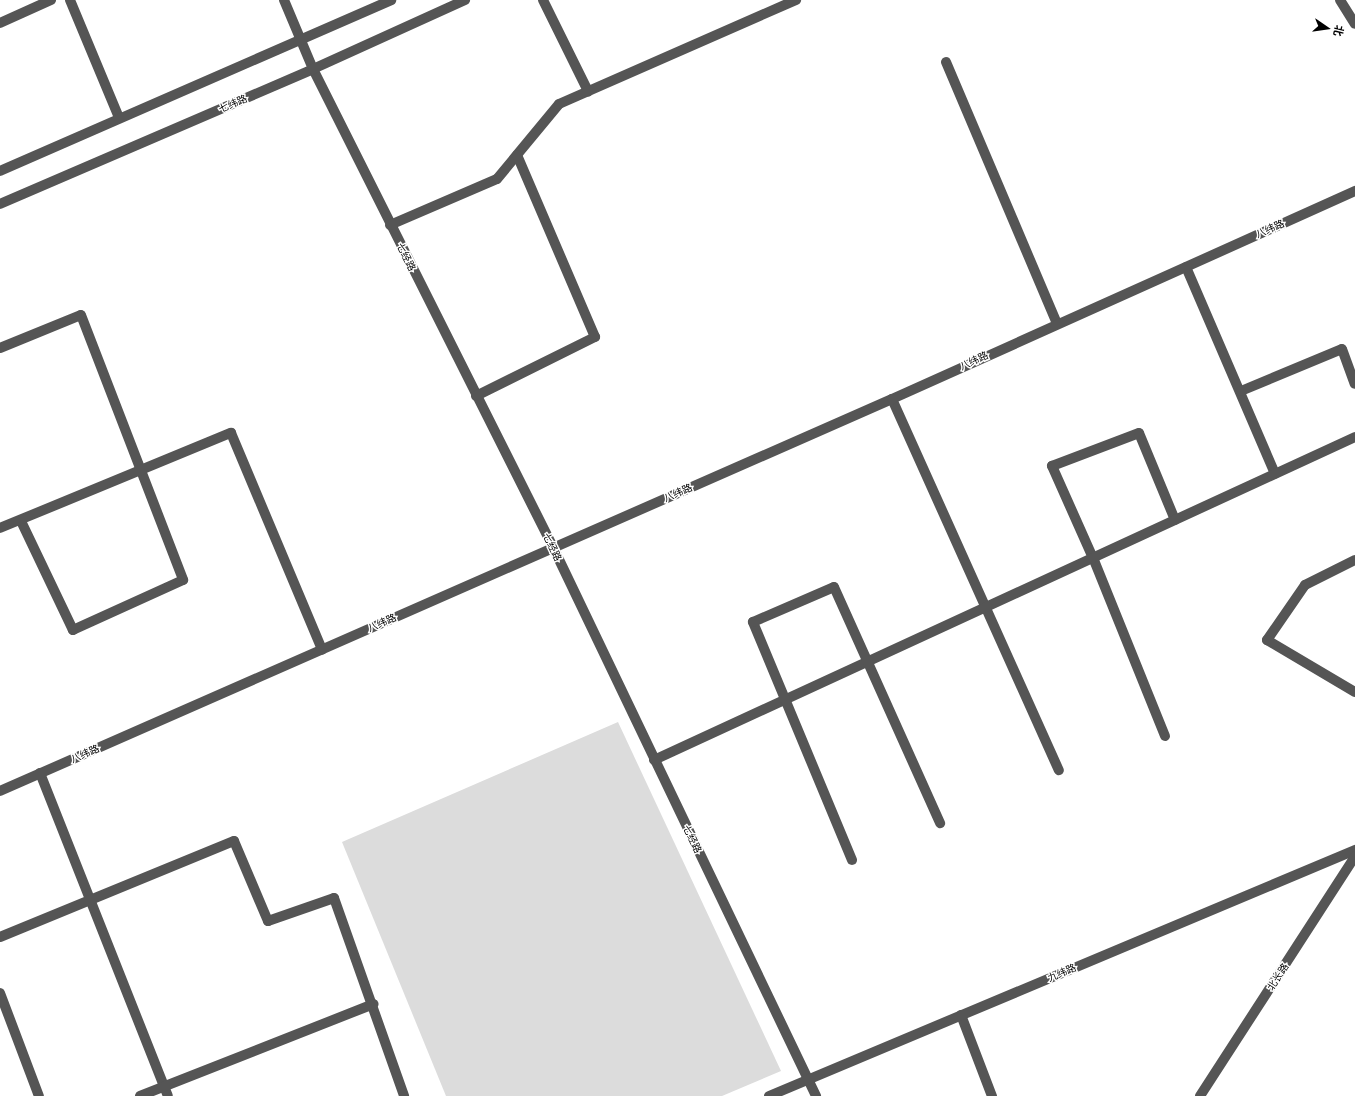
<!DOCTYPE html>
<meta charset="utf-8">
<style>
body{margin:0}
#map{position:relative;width:1355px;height:1096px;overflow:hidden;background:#fff;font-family:"PT Sans","Noto Sans SC",sans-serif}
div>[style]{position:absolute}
.green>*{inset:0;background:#dcdcdc}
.minor>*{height:10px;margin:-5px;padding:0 5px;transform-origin:5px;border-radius:5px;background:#555}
span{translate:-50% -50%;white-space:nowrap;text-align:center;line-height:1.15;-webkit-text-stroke:3px #fff;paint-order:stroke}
.street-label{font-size:10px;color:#000}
.north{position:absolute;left:1307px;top:8px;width:40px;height:40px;-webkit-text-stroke:3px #fff;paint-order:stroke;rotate:103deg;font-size:11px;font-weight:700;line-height:16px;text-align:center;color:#000}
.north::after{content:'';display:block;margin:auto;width:14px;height:18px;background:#000;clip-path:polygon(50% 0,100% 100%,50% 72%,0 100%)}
</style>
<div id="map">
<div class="green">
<div style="clip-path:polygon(618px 722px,781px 1071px,722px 1096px,446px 1096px,342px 842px)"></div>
</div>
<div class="minor">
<div style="left:70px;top:0;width:128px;rotate:67.4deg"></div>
<div style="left:284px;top:0;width:75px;rotate:67.2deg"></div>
<div style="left:313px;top:69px;width:535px;rotate:63.34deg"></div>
<div style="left:553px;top:547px;width:609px;rotate:64.4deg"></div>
<div style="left:543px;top:0;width:102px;rotate:63.7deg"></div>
<div style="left:1340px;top:0;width:28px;rotate:58deg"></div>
<div style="left:0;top:23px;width:56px;rotate:-24.3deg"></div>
<div style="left:946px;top:62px;width:284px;rotate:67deg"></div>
<div style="left:0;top:171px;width:427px;rotate:-23.6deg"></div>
<div style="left:0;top:204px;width:341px;rotate:-23.3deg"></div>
<div style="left:313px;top:69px;width:167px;rotate:-24.4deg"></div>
<div style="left:390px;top:225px;width:116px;rotate:-23.3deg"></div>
<div style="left:497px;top:179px;width:97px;rotate:-50.4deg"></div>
<div style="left:559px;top:104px;width:259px;rotate:-23.7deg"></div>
<div style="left:1186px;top:267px;width:225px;rotate:66.7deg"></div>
<div style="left:0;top:348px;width:87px;rotate:-22.2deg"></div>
<div style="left:81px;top:315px;width:284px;rotate:68.9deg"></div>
<div style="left:183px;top:580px;width:121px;rotate:155.6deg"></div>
<div style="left:73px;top:630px;width:121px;rotate:-115.5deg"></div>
<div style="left:1241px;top:391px;width:109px;rotate:-22.6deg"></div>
<div style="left:1342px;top:349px;width:37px;rotate:70deg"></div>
<div style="left:476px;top:396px;width:133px;rotate:-26.4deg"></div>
<div style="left:595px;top:337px;width:198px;rotate:-113.2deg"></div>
<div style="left:892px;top:399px;width:407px;rotate:65.8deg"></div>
<div style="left:0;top:528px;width:250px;rotate:-22.4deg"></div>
<div style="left:231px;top:433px;width:235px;rotate:67.2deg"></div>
<div style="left:1355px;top:560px;width:56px;rotate:153.4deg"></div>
<div style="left:1305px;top:585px;width:67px;rotate:124.6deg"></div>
<div style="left:1267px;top:640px;width:102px;rotate:30.6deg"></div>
<div style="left:1165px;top:736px;width:192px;rotate:-112deg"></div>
<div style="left:1093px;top:558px;width:101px;rotate:-114deg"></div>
<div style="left:1052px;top:466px;width:93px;rotate:-20.8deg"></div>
<div style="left:1139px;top:433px;width:94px;rotate:67.5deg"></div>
<div style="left:654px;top:760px;width:772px;rotate:-24.74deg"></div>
<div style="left:40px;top:773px;width:347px;rotate:68.4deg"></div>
<div style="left:0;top:791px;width:974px;rotate:-23.72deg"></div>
<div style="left:892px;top:399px;width:508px;rotate:-24.19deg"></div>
<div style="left:852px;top:860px;width:258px;rotate:-112.6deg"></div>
<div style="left:753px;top:622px;width:88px;rotate:-23.4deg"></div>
<div style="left:834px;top:587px;width:259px;rotate:65.8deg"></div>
<div style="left:0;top:937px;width:253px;rotate:-22.3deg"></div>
<div style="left:234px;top:841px;width:87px;rotate:67deg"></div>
<div style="left:268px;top:921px;width:70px;rotate:-19.2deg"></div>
<div style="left:334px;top:898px;width:210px;rotate:70.5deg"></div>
<div style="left:0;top:993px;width:110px;rotate:69.3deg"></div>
<div style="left:961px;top:1015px;width:87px;rotate:69.1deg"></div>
<div style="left:140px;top:1096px;width:251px;rotate:-21.5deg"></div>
<div style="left:769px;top:1096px;width:636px;rotate:-22.77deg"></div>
<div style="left:1200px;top:1096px;width:286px;rotate:-57.1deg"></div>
</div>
<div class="street-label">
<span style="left:233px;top:104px;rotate:-23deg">七纬路</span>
<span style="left:1270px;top:229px;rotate:-24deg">八纬路</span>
<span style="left:406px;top:257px;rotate:63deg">七经路</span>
<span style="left:974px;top:361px;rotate:-25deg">八纬路</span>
<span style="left:678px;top:493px;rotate:-24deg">八纬路</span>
<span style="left:552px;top:547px;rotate:64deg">七经路</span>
<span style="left:382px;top:623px;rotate:-24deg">八纬路</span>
<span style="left:85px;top:754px;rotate:-24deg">八纬路</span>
<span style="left:692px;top:839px;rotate:64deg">七经路</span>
<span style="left:1062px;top:973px;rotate:-23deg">九纬路</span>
<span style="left:1278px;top:977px;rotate:-57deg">北长路</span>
</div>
<div class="north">北</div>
</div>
